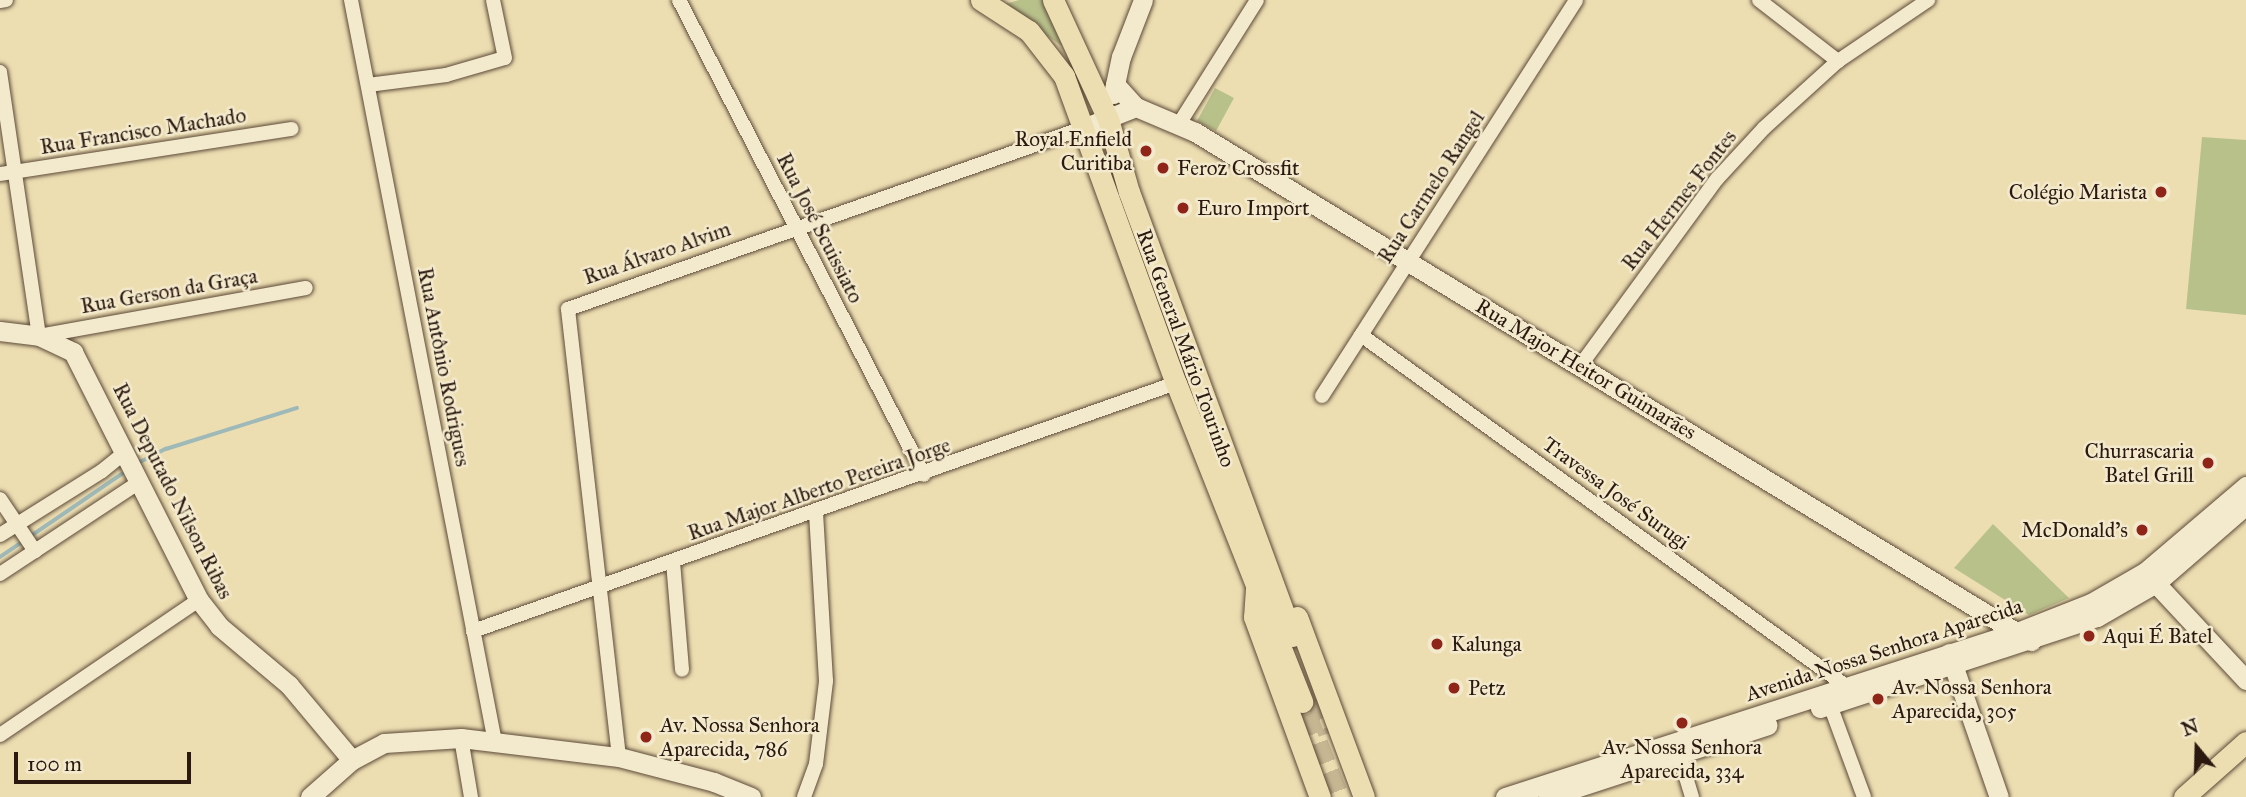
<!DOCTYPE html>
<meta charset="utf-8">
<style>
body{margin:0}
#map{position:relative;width:2246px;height:797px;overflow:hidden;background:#eddeb2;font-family:"IM FELL Great Primer",serif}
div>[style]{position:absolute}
.green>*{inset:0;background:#b9c18b}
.stream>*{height:3.5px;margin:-1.75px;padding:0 1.75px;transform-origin:1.75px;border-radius:1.75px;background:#9eb9b7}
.primary-tunnel>*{height:21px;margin-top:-10.5px;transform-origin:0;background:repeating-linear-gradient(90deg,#c6b792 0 21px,transparent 0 31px)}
.roads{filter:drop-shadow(0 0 2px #5c4a38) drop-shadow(0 0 2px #5c4a38)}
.street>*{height:14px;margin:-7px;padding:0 7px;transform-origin:7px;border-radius:7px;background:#f3eacd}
.secondary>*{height:19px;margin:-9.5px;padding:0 9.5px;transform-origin:9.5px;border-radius:9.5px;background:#f3eacd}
.primary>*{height:21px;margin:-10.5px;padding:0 10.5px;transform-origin:10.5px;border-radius:10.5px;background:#eddeb2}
.dots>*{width:19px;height:19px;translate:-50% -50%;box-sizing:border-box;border:4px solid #f3eacd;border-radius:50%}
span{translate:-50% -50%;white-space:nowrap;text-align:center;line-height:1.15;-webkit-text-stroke:5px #f3eacd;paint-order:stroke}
.street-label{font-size:21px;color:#2b1910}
.poi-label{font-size:21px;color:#2b1910}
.right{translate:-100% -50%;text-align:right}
.left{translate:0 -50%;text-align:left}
.north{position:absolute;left:2162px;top:713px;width:70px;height:70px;-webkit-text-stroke:5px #f3eacd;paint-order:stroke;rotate:341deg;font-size:19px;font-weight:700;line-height:28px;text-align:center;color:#2b1910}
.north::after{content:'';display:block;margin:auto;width:24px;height:32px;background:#2b1910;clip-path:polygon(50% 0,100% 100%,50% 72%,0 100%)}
.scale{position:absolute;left:14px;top:752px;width:177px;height:32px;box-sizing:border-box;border:4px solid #2b1910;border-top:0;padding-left:9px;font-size:21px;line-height:24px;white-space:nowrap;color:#2b1910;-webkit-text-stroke:5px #f3eacd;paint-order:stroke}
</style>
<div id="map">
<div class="green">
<div style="clip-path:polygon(1019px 0,1048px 0,1068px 50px,1002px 5px)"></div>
<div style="clip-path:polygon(1215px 88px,1234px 98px,1216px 131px,1197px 121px)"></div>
<div style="clip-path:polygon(2202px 137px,2246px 140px,2246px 315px,2186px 309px)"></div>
<div style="clip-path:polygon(1993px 524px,2069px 598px,2029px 615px,1954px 568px)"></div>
</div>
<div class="stream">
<div style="left:140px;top:462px;width:29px;rotate:-27deg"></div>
<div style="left:166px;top:449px;width:137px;rotate:-17.4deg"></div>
<div style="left:31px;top:536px;width:110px;rotate:-34.3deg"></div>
<div style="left:0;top:557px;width:30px;rotate:-34deg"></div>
</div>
<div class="primary-tunnel">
<div style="left:1316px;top:698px;width:37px;rotate:70deg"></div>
<div style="left:1306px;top:714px;width:89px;rotate:68.3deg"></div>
</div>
<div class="roads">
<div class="street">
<div style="left:351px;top:0;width:756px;rotate:79.02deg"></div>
<div style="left:679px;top:0;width:534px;rotate:62.72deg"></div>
<div style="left:1759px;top:0;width:100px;rotate:37.7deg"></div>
<div style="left:0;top:1px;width:6px;rotate:-9deg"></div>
<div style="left:0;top:72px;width:267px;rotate:81.6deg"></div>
<div style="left:39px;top:336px;width:271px;rotate:-10.2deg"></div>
<div style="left:368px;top:85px;width:79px;rotate:-7.3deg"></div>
<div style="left:446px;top:75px;width:61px;rotate:-16.1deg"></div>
<div style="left:505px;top:58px;width:59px;rotate:-101.7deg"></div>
<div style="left:1179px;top:124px;width:146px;rotate:-57.8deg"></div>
<div style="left:0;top:174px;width:295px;rotate:-8.8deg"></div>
<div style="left:1361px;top:335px;width:599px;rotate:35.89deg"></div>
<div style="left:1580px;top:366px;width:232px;rotate:-53.8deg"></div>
<div style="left:1717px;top:179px;width:69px;rotate:-47.3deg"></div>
<div style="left:1764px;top:128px;width:100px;rotate:-42.2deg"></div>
<div style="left:1838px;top:61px;width:109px;rotate:-34.1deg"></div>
<div style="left:1322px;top:396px;width:470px;rotate:-57.3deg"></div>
<div style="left:0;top:499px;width:63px;rotate:56.1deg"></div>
<div style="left:0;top:535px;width:120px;rotate:-32.1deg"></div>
<div style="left:102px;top:471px;width:28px;rotate:-39deg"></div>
<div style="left:673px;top:562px;width:108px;rotate:85.2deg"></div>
<div style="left:0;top:574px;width:165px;rotate:-33.4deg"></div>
<div style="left:473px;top:631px;width:745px;rotate:-19.43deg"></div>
<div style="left:1830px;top:705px;width:98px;rotate:69.7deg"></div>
<div style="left:0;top:735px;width:240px;rotate:-34.2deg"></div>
<div style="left:461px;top:738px;width:60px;rotate:80.4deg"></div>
<div style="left:1679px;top:754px;width:45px;rotate:73.2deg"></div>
<div style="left:619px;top:757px;width:451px;rotate:-96.5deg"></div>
<div style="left:568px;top:309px;width:546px;rotate:-19.36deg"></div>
<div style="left:804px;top:797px;width:35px;rotate:-70deg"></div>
<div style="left:816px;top:764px;width:84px;rotate:-83.1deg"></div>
<div style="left:826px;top:681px;width:168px;rotate:-93.4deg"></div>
</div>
<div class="secondary">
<div style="left:1115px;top:84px;width:31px;rotate:48deg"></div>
<div style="left:1136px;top:107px;width:64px;rotate:23deg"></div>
<div style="left:1195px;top:132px;width:979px;rotate:31.34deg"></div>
<div style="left:1113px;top:94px;width:38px;rotate:-78deg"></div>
<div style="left:1121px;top:57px;width:61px;rotate:-68.9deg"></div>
<div style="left:1083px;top:128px;width:57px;rotate:-21.6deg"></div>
<div style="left:0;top:331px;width:39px;rotate:7deg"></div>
<div style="left:39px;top:336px;width:38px;rotate:25deg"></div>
<div style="left:73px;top:352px;width:278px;rotate:63.1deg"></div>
<div style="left:199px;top:600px;width:33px;rotate:52deg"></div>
<div style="left:219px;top:626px;width:92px;rotate:40.1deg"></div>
<div style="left:289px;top:685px;width:98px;rotate:50deg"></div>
<div style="left:2148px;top:575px;width:144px;rotate:47deg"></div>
<div style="left:1949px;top:653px;width:152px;rotate:70.9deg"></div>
<div style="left:1820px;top:708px;width:292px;rotate:-18.2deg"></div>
<div style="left:2097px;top:617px;width:68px;rotate:-30deg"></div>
<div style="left:2156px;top:583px;width:119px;rotate:-40.9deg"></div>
<div style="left:310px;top:797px;width:56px;rotate:-41.4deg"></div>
<div style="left:352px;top:760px;width:36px;rotate:-28deg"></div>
<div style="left:384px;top:743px;width:77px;rotate:-3.7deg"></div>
<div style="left:461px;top:738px;width:159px;rotate:6.9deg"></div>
<div style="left:619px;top:757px;width:98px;rotate:14.7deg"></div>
<div style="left:714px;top:782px;width:40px;rotate:22deg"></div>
<div style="left:1505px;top:797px;width:538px;rotate:-17.86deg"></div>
<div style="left:2017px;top:632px;width:79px;rotate:-21.4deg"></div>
<div style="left:2091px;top:603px;width:62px;rotate:-29.9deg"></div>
<div style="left:2145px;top:572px;width:133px;rotate:-40.4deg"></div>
<div style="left:1548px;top:797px;width:231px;rotate:-18.1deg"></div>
</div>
<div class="primary">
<div style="left:981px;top:0;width:57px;rotate:32.9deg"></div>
<div style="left:1029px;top:31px;width:57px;rotate:52.1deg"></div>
<div style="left:1064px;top:76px;width:327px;rotate:70deg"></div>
<div style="left:1176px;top:383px;width:343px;rotate:68.4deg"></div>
<div style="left:1053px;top:0;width:131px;rotate:65.2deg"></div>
<div style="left:1108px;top:119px;width:76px;rotate:74deg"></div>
<div style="left:1129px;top:192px;width:473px;rotate:69.8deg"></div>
<div style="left:1256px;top:589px;width:28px;rotate:94deg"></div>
<div style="left:1254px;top:617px;width:192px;rotate:69.9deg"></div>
<div style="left:1297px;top:617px;width:192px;rotate:69.6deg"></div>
<div style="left:2184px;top:797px;width:83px;rotate:-41.6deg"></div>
</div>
</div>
<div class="dots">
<div style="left:1146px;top:151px;background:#8f2418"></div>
<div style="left:1163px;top:168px;background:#8f2418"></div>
<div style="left:2161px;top:192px;background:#8f2418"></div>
<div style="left:1183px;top:208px;background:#8f2418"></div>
<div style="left:2208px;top:463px;background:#8f2418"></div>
<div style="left:2142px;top:530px;background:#8f2418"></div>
<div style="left:2089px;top:636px;background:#8f2418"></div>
<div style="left:1437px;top:644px;background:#8f2418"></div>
<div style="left:1454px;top:688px;background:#8f2418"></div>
<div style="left:1878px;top:699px;background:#8f2418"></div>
<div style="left:1682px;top:723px;background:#8f2418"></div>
<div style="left:646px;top:737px;background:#8f2418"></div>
</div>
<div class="street-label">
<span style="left:143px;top:131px;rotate:-9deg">Rua Francisco Machado</span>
<span style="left:1431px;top:187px;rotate:-57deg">Rua Carmelo Rangel</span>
<span style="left:1679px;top:200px;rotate:-52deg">Rua Hermes Fontes</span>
<span style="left:820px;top:228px;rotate:63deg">Rua José Scuissiato</span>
<span style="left:657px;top:253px;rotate:-19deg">Rua Álvaro Alvim</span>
<span style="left:169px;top:291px;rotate:-10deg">Rua Gerson da Graça</span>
<span style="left:1186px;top:348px;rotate:70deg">Rua General Mário Tourinho</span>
<span style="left:444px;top:367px;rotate:79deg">Rua Antônio Rodrigues</span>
<span style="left:1586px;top:369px;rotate:31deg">Rua Major Heitor Guimarães</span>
<span style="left:819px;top:489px;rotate:-19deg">Rua Major Alberto Pereira Jorge</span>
<span style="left:173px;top:491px;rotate:63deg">Rua Deputado Nilson Ribas</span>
<span style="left:1616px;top:493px;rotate:36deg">Travessa José Surugi</span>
<span style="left:1884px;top:650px;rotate:-18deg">Avenida Nossa Senhora Aparecida</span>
</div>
<div class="poi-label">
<span class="right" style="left:1132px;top:151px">Royal Enfield<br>Curitiba</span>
<span class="left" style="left:1177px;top:168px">Feroz Crossfit</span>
<span class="right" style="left:2147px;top:192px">Colégio Marista</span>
<span class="left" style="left:1197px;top:208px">Euro Import</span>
<span class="right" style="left:2194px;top:463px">Churrascaria<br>Batel Grill</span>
<span class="right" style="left:2128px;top:530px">McDonald's</span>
<span class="left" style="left:2103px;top:636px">Aqui É Batel</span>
<span class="left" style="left:1451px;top:644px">Kalunga</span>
<span class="left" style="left:1892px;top:699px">Av. Nossa Senhora<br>Aparecida, 305</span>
<span class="left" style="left:1468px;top:688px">Petz</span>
<span class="left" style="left:660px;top:737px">Av. Nossa Senhora<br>Aparecida, 786</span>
<span style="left:1682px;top:759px">Av. Nossa Senhora<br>Aparecida, 334</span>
</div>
<div class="north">N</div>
<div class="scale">100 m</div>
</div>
